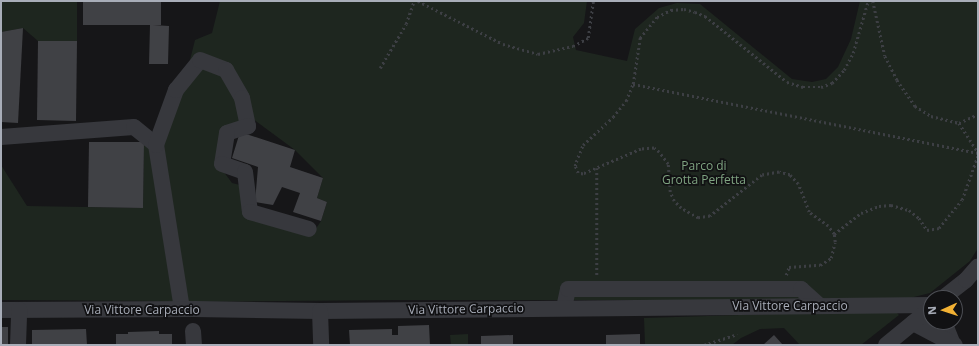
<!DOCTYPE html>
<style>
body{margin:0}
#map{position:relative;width:979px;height:346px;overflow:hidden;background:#161618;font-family:"Open Sans",sans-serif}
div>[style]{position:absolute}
.green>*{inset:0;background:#1e261f}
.building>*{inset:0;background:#404145}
.path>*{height:2.5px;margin-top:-1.25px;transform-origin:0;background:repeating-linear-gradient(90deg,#3d3f44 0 2px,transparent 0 5px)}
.minor>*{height:16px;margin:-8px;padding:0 8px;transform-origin:8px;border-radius:8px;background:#37383d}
span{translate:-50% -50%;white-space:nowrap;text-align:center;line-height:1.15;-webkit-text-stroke:3.5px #111113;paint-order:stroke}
.park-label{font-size:12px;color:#7fa381}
.street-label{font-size:12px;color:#a8adb8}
.frame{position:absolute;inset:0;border:2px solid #a8adb8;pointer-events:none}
.north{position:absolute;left:923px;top:290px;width:40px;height:40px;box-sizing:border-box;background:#111113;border:1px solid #4d4f55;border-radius:50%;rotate:267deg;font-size:11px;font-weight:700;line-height:16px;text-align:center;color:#a8adb8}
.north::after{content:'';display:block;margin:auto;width:14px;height:18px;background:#f2b134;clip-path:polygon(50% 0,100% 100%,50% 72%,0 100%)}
</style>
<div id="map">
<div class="green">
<div style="clip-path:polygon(1px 1px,77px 1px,77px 41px,38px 41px,23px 28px,1px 32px)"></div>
<div style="clip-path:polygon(220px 1px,587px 1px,584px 23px,573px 37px,576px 50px,627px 61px,635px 29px,659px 8px,677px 3px,700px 4px,792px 79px,812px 82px,826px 79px,838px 67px,851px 39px,860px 1px,978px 1px,978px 248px,970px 261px,930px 293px,902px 300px,398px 300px,188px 302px,161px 148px,179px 91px,201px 63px,225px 71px,240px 98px,242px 126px,218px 164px,232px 183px,244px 186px,249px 215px,313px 233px,321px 221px,327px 202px,317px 198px,323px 178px,295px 150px,253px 119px,228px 68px,190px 60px,195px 40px,212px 33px)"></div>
<div style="clip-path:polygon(144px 142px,152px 147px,175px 301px,1px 300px,1px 165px,27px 206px,143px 208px)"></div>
<div style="clip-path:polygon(894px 310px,899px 315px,861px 345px,800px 345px,784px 328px,760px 329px,741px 338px,732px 345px,645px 345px,644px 318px)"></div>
<div style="clip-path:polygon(468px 334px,468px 345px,451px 345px,450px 335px)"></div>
</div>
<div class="building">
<div style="clip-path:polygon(83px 1px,161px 1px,161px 25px,153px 25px,169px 26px,168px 64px,149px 64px,150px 25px,83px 25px)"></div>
<div style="clip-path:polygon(23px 28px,18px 123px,1px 122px,1px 32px)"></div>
<div style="clip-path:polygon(38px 41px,77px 41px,76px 121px,37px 120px)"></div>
<div style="clip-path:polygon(240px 132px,295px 150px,290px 167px,323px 178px,317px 198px,327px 202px,321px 221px,293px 212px,300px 193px,282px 187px,273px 205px,255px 202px,258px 167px,232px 158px)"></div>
<div style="clip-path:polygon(89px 142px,144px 142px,143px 208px,88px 207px)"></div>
<div style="clip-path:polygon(429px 325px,430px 345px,350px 345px,349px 330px,392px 329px,392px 335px,398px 335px,398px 326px)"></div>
<div style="clip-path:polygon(1px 327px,8px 327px,8px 345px,1px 345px)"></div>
<div style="clip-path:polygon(86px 329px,87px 345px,32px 345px,32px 330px)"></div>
<div style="clip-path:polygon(159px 331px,159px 334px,172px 334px,172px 345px,116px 345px,116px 334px,128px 334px,128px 332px)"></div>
<div style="clip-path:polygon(640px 334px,640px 345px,606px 345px,606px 335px)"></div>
<div style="clip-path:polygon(513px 335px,513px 345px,481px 345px,481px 336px)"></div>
<div style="clip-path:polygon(774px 335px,783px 345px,763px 345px)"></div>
</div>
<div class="path">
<div style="left:418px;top:1px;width:95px;rotate:26.8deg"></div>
<div style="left:503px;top:44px;width:36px;rotate:16deg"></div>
<div style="left:538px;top:54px;width:36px;rotate:-13deg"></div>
<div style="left:573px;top:46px;width:17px;rotate:-28deg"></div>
<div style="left:588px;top:38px;width:37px;rotate:-82deg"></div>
<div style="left:873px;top:1px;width:56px;rotate:77.7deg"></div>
<div style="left:885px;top:56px;width:27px;rotate:63deg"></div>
<div style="left:897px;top:80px;width:32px;rotate:55deg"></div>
<div style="left:915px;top:106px;width:19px;rotate:32deg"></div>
<div style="left:931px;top:116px;width:29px;rotate:14deg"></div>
<div style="left:959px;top:123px;width:35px;rotate:57deg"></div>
<div style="left:380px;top:68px;width:51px;rotate:-59.4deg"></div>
<div style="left:406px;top:24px;width:24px;rotate:-71deg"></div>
<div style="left:633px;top:84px;width:352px;rotate:11.3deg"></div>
<div style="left:959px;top:123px;width:21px;rotate:-25deg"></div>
<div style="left:597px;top:168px;width:107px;rotate:90deg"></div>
<div style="left:834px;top:234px;width:34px;rotate:-38deg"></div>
<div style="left:861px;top:213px;width:19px;rotate:-21deg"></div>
<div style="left:879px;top:206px;width:12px;rotate:-5deg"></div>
<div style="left:891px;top:205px;width:19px;rotate:16deg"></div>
<div style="left:909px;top:210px;width:13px;rotate:39deg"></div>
<div style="left:919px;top:218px;width:14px;rotate:56deg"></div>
<div style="left:927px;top:230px;width:12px;rotate:-9deg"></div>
<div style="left:939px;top:228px;width:36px;rotate:-51deg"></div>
<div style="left:962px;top:200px;width:48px;rotate:-70.4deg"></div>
<div style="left:786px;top:275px;width:9px;rotate:-69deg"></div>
<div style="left:789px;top:267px;width:31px;rotate:-4deg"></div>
<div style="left:820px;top:265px;width:13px;rotate:-32deg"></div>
<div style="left:831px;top:258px;width:16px;rotate:-76deg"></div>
<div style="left:835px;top:242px;width:8px;rotate:-97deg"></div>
<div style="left:834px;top:234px;width:10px;rotate:-127deg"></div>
<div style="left:828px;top:226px;width:24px;rotate:-144deg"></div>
<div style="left:809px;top:212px;width:30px;rotate:-111deg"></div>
<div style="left:798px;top:184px;width:12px;rotate:-132deg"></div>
<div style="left:790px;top:175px;width:11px;rotate:-165deg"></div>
<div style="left:779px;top:172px;width:17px;rotate:170deg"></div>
<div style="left:762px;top:175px;width:66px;rotate:141.7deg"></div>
<div style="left:710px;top:216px;width:12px;rotate:171deg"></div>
<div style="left:698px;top:218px;width:20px;rotate:-150deg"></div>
<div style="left:681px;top:208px;width:10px;rotate:-135deg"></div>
<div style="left:674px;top:201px;width:10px;rotate:-114deg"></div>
<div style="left:670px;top:192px;width:28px;rotate:-94deg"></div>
<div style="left:668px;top:164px;width:15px;rotate:-127deg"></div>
<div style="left:659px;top:152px;width:6px;rotate:-141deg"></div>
<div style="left:654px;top:148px;width:13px;rotate:176deg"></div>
<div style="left:641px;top:149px;width:63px;rotate:156.7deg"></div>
<div style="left:583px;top:174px;width:5px;rotate:-169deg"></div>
<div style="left:578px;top:173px;width:8px;rotate:-113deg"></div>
<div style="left:575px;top:166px;width:4px;rotate:-76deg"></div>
<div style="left:576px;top:162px;width:18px;rotate:-68deg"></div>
<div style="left:583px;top:145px;width:41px;rotate:-43deg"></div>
<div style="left:613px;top:117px;width:21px;rotate:-51deg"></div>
<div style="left:626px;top:101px;width:18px;rotate:-68deg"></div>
<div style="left:633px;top:84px;width:47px;rotate:-81.3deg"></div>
<div style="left:640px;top:38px;width:27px;rotate:-51deg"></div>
<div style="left:657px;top:17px;width:16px;rotate:-27deg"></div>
<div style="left:671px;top:10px;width:13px;rotate:-4deg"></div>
<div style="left:684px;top:9px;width:11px;rotate:15deg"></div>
<div style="left:695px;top:12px;width:11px;rotate:22deg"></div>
<div style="left:705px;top:16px;width:105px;rotate:38.8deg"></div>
<div style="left:787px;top:82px;width:17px;rotate:17deg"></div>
<div style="left:803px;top:87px;width:18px"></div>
<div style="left:821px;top:87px;width:12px;rotate:-20deg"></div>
<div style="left:832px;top:83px;width:18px;rotate:-47deg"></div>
<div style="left:844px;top:70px;width:19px;rotate:-62deg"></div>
<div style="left:853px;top:53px;width:54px;rotate:-73.9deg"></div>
<div style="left:704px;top:345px;width:35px;rotate:-18deg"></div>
</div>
<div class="minor">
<div style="left:1px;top:137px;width:133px;rotate:-4.3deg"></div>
<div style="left:134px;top:127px;width:28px;rotate:39deg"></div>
<div style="left:943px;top:298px;width:29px;rotate:-38deg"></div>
<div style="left:966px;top:280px;width:18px;rotate:-49deg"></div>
<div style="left:564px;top:308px;width:19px;rotate:-78deg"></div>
<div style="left:568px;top:289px;width:233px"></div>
<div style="left:801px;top:289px;width:25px;rotate:42deg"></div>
<div style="left:182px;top:309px;width:166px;rotate:-99deg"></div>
<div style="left:156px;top:145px;width:59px;rotate:-70deg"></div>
<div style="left:176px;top:90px;width:38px;rotate:-51deg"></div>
<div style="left:200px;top:60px;width:28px;rotate:21deg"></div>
<div style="left:226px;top:70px;width:32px;rotate:60deg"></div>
<div style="left:242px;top:98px;width:29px;rotate:78deg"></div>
<div style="left:248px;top:126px;width:22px;rotate:162deg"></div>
<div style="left:227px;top:133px;width:31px;rotate:99deg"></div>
<div style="left:222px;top:164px;width:24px;rotate:19deg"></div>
<div style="left:245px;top:172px;width:40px;rotate:82.9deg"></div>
<div style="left:250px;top:212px;width:61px;rotate:16.1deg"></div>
<div style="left:1px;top:310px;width:193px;rotate:-0.3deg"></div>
<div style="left:194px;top:309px;width:126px;rotate:0.9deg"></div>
<div style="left:320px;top:311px;width:611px;rotate:-0.56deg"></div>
<div style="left:320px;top:311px;width:34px;rotate:88deg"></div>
<div style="left:944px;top:322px;width:22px;rotate:68deg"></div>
<div style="left:913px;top:323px;width:47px;rotate:27.6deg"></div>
<div style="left:193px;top:331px;width:14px;rotate:86deg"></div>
<div style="left:18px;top:345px;width:35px;rotate:-88deg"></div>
<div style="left:886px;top:345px;width:58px;rotate:-39.4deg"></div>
</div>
<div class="park-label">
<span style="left:704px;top:173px">Parco di<br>Grotta Perfetta</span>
</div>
<div class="street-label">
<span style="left:790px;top:306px">Via Vittore Carpaccio</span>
<span style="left:466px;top:309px;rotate:-1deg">Via Vittore Carpaccio</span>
<span style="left:142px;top:310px">Via Vittore Carpaccio</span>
</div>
<div class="frame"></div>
<div class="north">N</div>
</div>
